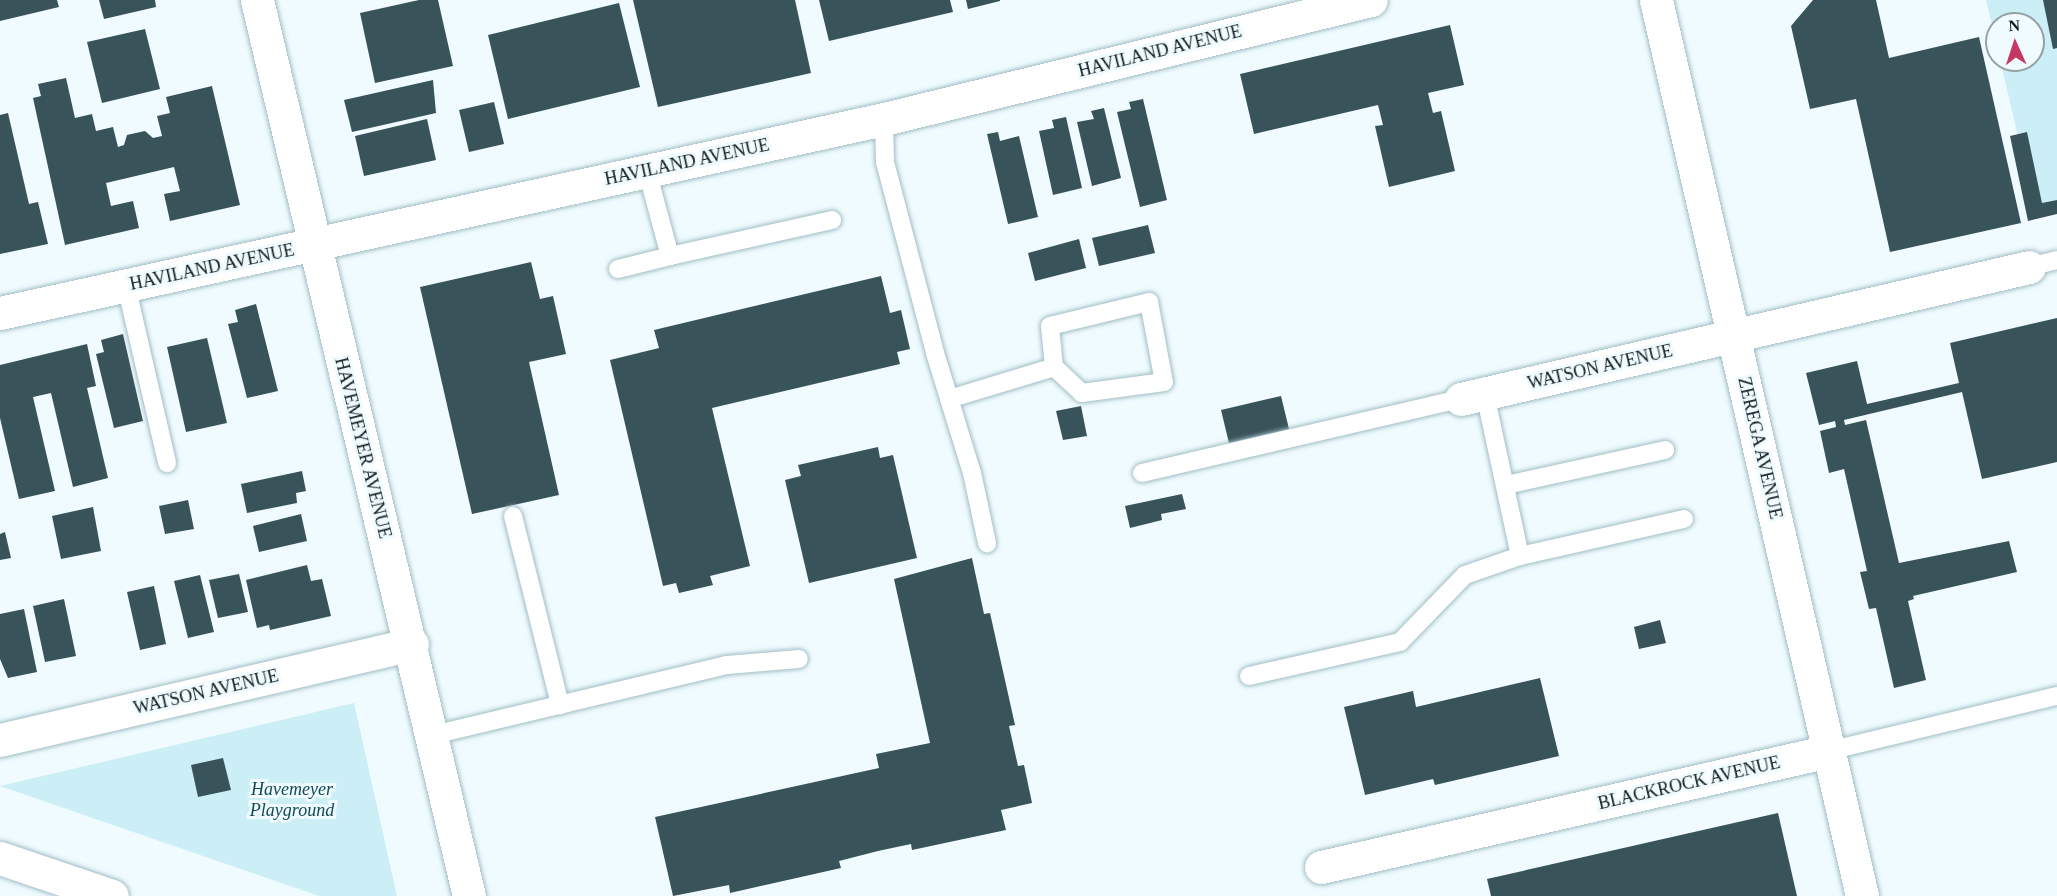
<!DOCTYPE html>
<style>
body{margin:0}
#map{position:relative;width:2057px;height:896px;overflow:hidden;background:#effbfe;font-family:"Times New Roman",serif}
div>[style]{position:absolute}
.green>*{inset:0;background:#cbeef7}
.building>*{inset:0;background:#39535a}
.roads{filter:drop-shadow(0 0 2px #a0bdc5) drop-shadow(0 0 2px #a0bdc5)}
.service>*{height:18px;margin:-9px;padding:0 9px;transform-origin:9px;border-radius:9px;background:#fff}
.minor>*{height:33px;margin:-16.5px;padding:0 16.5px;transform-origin:16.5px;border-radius:16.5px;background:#fff}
.secondary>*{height:33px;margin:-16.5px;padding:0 16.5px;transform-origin:16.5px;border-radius:16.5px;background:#fff}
span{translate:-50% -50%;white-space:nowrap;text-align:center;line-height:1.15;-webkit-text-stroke:6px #effbfe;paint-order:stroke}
.street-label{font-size:18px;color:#101b1e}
.park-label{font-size:18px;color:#124a56;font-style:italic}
.north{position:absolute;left:1985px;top:12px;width:60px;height:60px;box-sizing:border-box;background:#effbfe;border:2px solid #96a1a4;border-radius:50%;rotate:357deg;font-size:16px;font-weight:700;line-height:24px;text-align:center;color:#101b1e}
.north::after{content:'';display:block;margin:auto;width:21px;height:27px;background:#c63864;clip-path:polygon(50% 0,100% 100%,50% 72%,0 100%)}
</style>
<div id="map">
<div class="green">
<div style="clip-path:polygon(1986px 0,2057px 0,2057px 207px,2036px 212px,2000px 60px,2033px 60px,2033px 24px,1997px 24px,1997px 46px)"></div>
<div style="clip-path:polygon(354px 703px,397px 896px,319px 896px,0 786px)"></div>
</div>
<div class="building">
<div style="clip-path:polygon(0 0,57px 0,59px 7px,0 21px)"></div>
<div style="clip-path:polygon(99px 0,155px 0,156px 7px,104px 19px)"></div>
<div style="clip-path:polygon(419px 0,438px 0,453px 66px,375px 83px,360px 13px)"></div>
<div style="clip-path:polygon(633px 0,795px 0,811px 73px,658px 107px)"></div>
<div style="clip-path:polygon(819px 0,950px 0,953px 12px,829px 41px)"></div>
<div style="clip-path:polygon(966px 0,1000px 0,1000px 1px,968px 9px)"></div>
<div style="clip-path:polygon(1813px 0,1876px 0,1889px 58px,1979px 37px,2021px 223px,1890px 252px,1856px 99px,1810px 109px,1791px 26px)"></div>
<div style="clip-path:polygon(2043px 0,2057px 0,2057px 48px,2053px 49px)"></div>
<div style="clip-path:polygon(619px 3px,640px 87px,508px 119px,488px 35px)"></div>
<div style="clip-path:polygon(1450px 25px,1464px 85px,1428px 93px,1433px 113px,1441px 111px,1455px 171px,1389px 187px,1375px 126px,1383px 125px,1378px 105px,1254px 134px,1240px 74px)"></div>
<div style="clip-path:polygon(145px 29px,160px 89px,102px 103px,87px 42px)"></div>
<div style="clip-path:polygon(66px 78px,75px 118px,92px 114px,96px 131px,113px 127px,118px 147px,124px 145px,127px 135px,145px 131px,153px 138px,162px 136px,157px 116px,170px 113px,166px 97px,212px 86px,240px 205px,170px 221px,164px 194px,180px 191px,174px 167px,106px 183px,111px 206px,133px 201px,139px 228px,65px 245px,33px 98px,41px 96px,38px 84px)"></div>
<div style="clip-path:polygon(433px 80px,436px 113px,352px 132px,344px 100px)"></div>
<div style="clip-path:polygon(1143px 99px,1167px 200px,1140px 207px,1117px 112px,1131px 109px,1129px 102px)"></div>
<div style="clip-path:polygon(494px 102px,504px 144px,469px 152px,459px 110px)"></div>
<div style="clip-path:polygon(1104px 108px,1121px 178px,1092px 186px,1077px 122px,1094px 119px,1091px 111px)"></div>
<div style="clip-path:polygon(8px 113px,29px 204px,38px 202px,48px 244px,0 254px,0 115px)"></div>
<div style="clip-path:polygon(1066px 117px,1082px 188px,1053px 195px,1039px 131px,1054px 128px,1052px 120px)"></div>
<div style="clip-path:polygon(427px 119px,436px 160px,364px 176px,355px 136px)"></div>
<div style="clip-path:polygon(998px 132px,1000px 141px,1019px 136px,1038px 217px,1008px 224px,987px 134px)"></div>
<div style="clip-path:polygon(2027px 132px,2042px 203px,2057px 200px,2057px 214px,2028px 221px,2010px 136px)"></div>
<div style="clip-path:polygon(1148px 225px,1155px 253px,1099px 266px,1092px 238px)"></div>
<div style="clip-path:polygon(1079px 239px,1086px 268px,1035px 281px,1028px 253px)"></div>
<div style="clip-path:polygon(531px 262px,540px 299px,553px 296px,566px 354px,529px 362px,559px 495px,472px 514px,420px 287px)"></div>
<div style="clip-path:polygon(881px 276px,890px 313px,901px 310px,910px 349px,897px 352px,900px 364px,712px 408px,750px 566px,710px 576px,713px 585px,679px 593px,676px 583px,663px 586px,610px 360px,659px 348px,654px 330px)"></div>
<div style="clip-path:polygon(256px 304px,278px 391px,247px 398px,228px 324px,238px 322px,235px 310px)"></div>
<div style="clip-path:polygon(2057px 318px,2057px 462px,1982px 479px,1962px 392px,1844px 420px,1845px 425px,1866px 420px,1899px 563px,2009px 541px,2017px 572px,1913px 596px,1914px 599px,1908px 601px,1926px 680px,1894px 688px,1876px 608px,1869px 609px,1860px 572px,1867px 571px,1844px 469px,1829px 473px,1820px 431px,1836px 427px,1835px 421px,1819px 425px,1806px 373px,1857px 361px,1867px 404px,1959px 383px,1950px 343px)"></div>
<div style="clip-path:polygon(123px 334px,143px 421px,114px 428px,96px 354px,104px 352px,101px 340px)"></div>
<div style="clip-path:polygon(207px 338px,227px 423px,186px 432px,167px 347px)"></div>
<div style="clip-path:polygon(87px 344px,96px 386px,87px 388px,108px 478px,73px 487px,51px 393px,33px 397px,55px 491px,19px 499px,0 418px,0 365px)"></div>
<div style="clip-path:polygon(1281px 396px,1289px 429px,1229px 443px,1221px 410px)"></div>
<div style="clip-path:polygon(1081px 406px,1087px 436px,1063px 440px,1056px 411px)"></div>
<div style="clip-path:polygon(878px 447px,880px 458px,893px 455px,917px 558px,809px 583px,785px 480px,801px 476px,798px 465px)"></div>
<div style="clip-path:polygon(302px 471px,306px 491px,296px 493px,297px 503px,247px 513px,241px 484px)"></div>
<div style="clip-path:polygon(1182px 494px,1186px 509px,1161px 514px,1162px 520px,1130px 528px,1125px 506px)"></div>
<div style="clip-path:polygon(188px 500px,194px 529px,165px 534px,159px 506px)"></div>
<div style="clip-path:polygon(93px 507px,101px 551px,61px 559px,52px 516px)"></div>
<div style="clip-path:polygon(301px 514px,307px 541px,259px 552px,253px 526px)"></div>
<div style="clip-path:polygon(5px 532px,11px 558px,0 560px,0 534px)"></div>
<div style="clip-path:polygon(972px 558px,984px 614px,990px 613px,1015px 725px,1009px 726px,1018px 766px,1024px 765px,1032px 803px,1001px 810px,1006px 830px,912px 850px,911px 844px,878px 851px,839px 861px,841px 868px,730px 893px,729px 885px,673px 896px,655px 817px,879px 768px,876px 754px,930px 743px,894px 579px)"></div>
<div style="clip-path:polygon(307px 565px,311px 581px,322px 579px,331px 616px,270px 630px,269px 625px,257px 628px,246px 580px)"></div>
<div style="clip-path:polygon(239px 574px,248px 612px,218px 618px,209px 580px)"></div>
<div style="clip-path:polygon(200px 575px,214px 632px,188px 638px,174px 581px)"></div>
<div style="clip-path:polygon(154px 586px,166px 644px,140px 650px,127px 592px)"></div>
<div style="clip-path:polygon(64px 599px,76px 656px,45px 662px,33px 606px)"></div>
<div style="clip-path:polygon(24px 609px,37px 672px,8px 678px,0 659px,0 614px)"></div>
<div style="clip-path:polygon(1660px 620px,1666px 643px,1639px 649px,1634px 627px)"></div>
<div style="clip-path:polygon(1540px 678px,1559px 756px,1435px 785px,1433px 779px,1365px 795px,1344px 707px,1413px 691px,1416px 707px)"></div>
<div style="clip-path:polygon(223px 758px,231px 790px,198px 797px,191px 765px)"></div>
<div style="clip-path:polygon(1778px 813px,1797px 896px,1491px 896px,1487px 879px)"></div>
</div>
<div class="roads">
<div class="service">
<div style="left:884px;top:119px;width:43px;rotate:88.7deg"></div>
<div style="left:885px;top:162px;width:197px;rotate:75.3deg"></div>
<div style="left:935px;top:353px;width:126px;rotate:72.9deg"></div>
<div style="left:972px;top:473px;width:72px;rotate:77.9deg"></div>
<div style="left:647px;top:171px;width:88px;rotate:74.9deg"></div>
<div style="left:670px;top:256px;width:166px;rotate:-12.5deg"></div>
<div style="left:2029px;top:267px;width:29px;rotate:-14deg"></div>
<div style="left:618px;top:269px;width:54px;rotate:-14deg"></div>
<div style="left:126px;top:285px;width:183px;rotate:77deg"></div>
<div style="left:949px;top:399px;width:110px;rotate:-16.9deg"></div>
<div style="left:1054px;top:367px;width:41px;rotate:-95.6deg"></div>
<div style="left:1050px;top:326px;width:102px;rotate:-13.6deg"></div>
<div style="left:1149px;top:302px;width:81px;rotate:79.4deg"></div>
<div style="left:1164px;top:382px;width:83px;rotate:172.4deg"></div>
<div style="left:1082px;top:393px;width:38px;rotate:-137deg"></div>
<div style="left:1142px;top:473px;width:327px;rotate:-13.1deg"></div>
<div style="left:1506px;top:485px;width:163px;rotate:-12.4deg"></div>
<div style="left:513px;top:516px;width:195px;rotate:76deg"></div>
<div style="left:1520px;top:556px;width:168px;rotate:-12.7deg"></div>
<div style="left:1249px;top:676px;width:155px;rotate:-12.7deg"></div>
<div style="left:1400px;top:642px;width:93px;rotate:-45.9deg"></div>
<div style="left:1465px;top:575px;width:58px;rotate:-19.1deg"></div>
<div style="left:1520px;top:556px;width:166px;rotate:-102.2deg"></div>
<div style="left:433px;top:735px;width:302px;rotate:-13.4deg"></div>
<div style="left:727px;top:665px;width:72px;rotate:-4.8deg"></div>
<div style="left:1829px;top:751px;width:235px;rotate:-13.6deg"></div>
</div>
<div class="minor">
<div style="left:257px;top:0;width:921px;rotate:76.69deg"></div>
<div style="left:0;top:313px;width:905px;rotate:-12.38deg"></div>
<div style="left:884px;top:119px;width:501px;rotate:-13.73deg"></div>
<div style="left:1461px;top:399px;width:583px;rotate:-13.08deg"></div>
<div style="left:0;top:740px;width:423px;rotate:-13.1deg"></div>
<div style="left:1321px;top:867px;width:521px;rotate:-12.86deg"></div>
</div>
<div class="secondary">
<div style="left:1656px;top:0;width:919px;rotate:77.05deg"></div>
<div style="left:0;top:858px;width:118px;rotate:18.7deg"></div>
</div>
</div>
<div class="street-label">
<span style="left:1160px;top:51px;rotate:-14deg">HAVILAND AVENUE</span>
<span style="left:687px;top:162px;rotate:-12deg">HAVILAND AVENUE</span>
<span style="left:212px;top:267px;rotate:-12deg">HAVILAND AVENUE</span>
<span style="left:1600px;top:367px;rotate:-13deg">WATSON AVENUE</span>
<span style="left:363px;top:448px;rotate:76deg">HAVEMEYER AVENUE</span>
<span style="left:1760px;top:448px;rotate:77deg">ZEREGA AVENUE</span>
<span style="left:206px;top:692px;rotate:-13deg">WATSON AVENUE</span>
<span style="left:1689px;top:783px;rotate:-13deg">BLACKROCK AVENUE</span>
</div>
<div class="park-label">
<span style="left:292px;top:800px">Havemeyer<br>Playground</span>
</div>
<div class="north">N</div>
</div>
